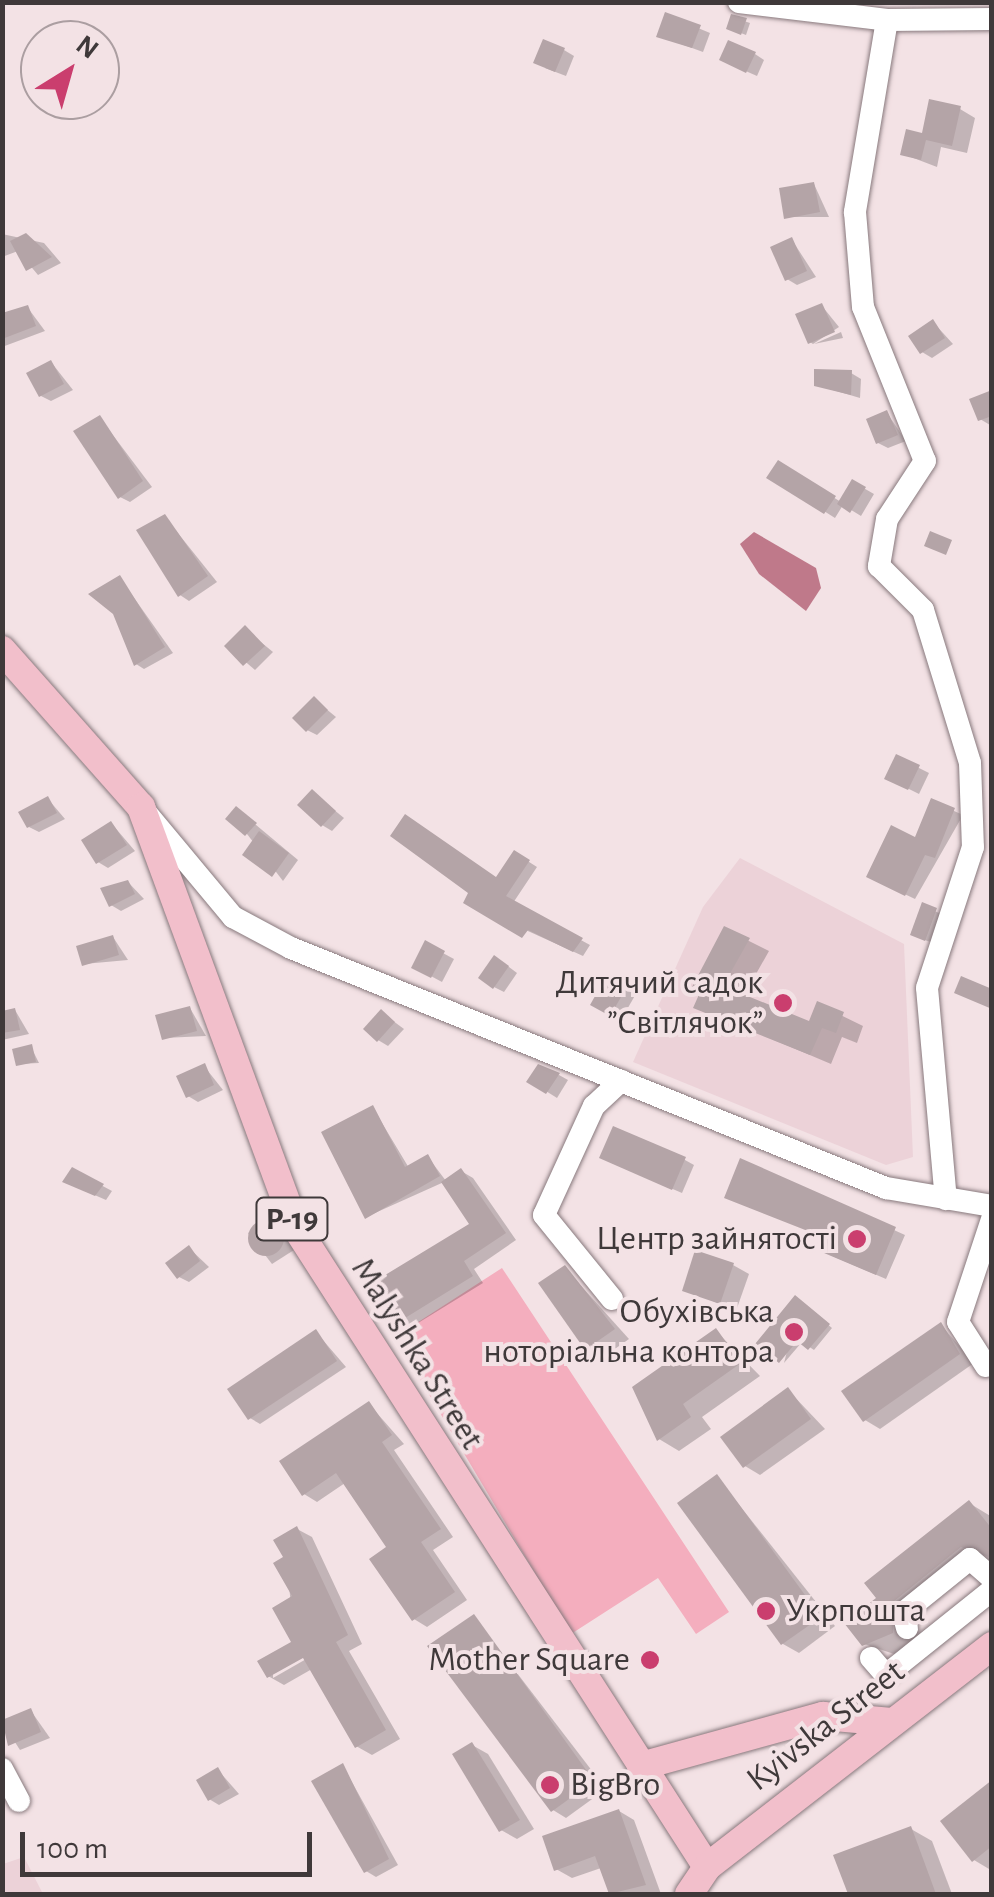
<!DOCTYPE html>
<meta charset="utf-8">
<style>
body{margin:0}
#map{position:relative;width:994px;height:1897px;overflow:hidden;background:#f3e2e5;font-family:"Alegreya Sans",sans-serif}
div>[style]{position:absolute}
.built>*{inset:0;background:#ecd2d8}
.green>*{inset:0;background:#f4aebe}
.water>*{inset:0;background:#bf798a}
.shadow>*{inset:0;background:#0003}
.building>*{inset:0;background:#b4a4a7}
.round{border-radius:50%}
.roads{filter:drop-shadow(0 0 2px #88797d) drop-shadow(0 0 2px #88797d)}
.minor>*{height:22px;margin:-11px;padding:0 11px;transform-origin:11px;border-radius:11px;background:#fff}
.major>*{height:28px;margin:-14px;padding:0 14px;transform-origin:14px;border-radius:14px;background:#f2bfcb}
.dots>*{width:28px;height:28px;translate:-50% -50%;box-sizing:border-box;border:5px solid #f3e2e5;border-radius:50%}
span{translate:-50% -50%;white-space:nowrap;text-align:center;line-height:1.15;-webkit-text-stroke:8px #f3e2e5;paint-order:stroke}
.shield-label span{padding:2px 8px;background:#f3e2e5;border:2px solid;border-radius:8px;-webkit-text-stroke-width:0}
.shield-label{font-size:32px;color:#3f393a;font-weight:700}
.poi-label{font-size:35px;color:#3f393a}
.right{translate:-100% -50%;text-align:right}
.left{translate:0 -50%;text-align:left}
.street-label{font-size:35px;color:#3f393a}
.frame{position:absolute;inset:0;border:5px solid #3f393a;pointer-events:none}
.north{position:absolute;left:20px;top:20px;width:100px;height:100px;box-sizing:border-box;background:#f3e2e5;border:2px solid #ab9ea1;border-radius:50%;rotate:37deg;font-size:28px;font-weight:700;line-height:40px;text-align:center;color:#3f393a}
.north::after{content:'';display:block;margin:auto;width:35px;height:45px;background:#ca3e6e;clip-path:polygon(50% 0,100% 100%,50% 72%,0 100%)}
.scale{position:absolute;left:20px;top:1832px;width:292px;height:45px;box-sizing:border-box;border:5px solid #3f393a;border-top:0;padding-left:12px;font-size:30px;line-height:35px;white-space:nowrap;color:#3f393a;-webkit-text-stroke:8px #f3e2e5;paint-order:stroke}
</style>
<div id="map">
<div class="built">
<div style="clip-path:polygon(740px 858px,904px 944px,913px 1157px,886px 1165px,633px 1062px,703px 907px)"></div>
<div style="clip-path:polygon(24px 1857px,43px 1894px,3px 1894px,3px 1864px)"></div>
</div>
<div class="green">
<div style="clip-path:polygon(502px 1268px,729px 1612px,696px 1634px,658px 1578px,571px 1634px,395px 1337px)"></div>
</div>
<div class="water">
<div style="clip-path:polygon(754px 532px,816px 568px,821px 588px,806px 611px,759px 574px,740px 544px)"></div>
</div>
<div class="shadow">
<div style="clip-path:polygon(667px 15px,710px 33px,703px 52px,659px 36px)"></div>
<div style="clip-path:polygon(732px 17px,750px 23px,746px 35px,733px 30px)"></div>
<div style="clip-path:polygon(564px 50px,574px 56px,566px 76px,545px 68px)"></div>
<div style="clip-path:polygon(755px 54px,764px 60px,757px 76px,732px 65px)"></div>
<div style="clip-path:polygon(960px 109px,975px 118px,967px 153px,941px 147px,937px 167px,903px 154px)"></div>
<div style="clip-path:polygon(814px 184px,829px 217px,787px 217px)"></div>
<div style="clip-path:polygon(2px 234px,44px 243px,61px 263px,38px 275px,18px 251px,2px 257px)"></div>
<div style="clip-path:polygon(792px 240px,816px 277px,797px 285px,787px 279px)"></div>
<div style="clip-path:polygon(822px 306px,839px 327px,813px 344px,810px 342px)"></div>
<div style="clip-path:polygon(28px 308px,45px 331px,2px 347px,2px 316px)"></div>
<div style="clip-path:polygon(933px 322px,953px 344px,932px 358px,922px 352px)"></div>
<div style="clip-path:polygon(841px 332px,843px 338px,814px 344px)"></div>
<div style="clip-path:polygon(51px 362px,73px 390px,51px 401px,41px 396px)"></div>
<div style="clip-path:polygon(851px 373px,861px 379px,860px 398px,816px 385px)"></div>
<div style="clip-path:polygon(992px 393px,992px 424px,990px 425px,980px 419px)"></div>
<div style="clip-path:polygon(887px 413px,906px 441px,888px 448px,878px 443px)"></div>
<div style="clip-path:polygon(100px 418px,152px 487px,130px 502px,120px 497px)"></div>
<div style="clip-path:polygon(778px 463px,841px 502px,853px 482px,874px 494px,861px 516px,843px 505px,835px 518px,770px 477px)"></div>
<div style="clip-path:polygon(165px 517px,217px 582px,189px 601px,180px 595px)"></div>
<div style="clip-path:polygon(120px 578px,173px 653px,144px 669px,136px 664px)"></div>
<div style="clip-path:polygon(245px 629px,273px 652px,255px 670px,227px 646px)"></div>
<div style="clip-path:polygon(314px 699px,336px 717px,317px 735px,307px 730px)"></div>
<div style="clip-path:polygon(897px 757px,929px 773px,919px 794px,887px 778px)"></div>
<div style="clip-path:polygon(312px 792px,344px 818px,332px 831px,322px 825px)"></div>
<div style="clip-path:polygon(48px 799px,65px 819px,39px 832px,29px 827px)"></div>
<div style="clip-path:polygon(932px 801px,963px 815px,915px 899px,877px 881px,917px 840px)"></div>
<div style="clip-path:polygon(237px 809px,298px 860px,283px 881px,247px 834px)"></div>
<div style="clip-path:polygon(112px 824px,135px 851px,108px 868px,98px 862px)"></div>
<div style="clip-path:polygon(515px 853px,537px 867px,513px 903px,590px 945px,583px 956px,475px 907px)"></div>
<div style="clip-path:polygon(128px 882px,144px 899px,121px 911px,111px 905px)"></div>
<div style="clip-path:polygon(923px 906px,946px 916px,936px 944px,922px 939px)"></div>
<div style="clip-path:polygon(725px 929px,769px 951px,743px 997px,810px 1024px,818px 1004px,863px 1026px,857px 1043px,842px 1037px,831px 1064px,697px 1007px)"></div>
<div style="clip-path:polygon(113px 937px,128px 960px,84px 964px)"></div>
<div style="clip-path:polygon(426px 944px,454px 959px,442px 982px,414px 967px)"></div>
<div style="clip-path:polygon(505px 964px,517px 973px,504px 992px,494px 987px)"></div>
<div style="clip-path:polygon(609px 976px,637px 992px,621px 1020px,593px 1004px)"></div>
<div style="clip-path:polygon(190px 1008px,206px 1036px,164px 1038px)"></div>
<div style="clip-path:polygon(15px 1010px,29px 1034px,2px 1040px,2px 1013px)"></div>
<div style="clip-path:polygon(381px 1012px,404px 1029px,388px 1046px,378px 1040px)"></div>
<div style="clip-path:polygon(31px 1047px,39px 1063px,18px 1064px)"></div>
<div style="clip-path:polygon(204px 1066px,223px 1090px,198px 1102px,188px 1096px)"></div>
<div style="clip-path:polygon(559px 1075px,568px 1080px,557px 1098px,530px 1081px)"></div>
<div style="clip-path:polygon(373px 1108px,409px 1168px,428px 1157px,446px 1181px,461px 1171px,473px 1178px,516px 1240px,474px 1269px,483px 1283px,410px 1328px,399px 1321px,473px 1225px,444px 1182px,366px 1217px)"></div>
<div style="clip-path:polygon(685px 1160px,694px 1165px,682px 1193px,612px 1163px)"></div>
<div style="clip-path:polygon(741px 1161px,905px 1235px,886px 1279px,830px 1255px,825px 1238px)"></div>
<div style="clip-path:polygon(73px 1170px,112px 1191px,106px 1200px,74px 1186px)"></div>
<div style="clip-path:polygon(272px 1218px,294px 1250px,272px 1264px,248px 1233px)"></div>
<div style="clip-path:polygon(189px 1248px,209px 1267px,189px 1282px,179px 1277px)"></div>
<div style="clip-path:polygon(733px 1265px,749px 1274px,736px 1311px,685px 1289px)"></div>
<div style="clip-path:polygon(565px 1268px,629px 1339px,602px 1358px,586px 1349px)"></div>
<div style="clip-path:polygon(800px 1301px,832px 1328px,814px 1350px,802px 1342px,784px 1363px)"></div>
<div style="clip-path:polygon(941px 1325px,974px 1363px,880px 1429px,865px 1420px)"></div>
<div style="clip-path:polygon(716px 1331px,760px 1376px,702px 1417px,711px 1429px,679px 1451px,659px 1439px)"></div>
<div style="clip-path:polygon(316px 1332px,346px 1367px,260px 1424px,250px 1418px)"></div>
<div style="clip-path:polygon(788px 1390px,825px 1429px,760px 1475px,745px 1466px)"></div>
<div style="clip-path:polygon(369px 1404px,404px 1444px,394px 1450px,453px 1537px,433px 1550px,467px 1600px,427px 1627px,414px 1619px,390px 1548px,345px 1483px,317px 1502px,304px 1494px)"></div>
<div style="clip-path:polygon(717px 1477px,835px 1626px,799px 1653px,783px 1644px)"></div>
<div style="clip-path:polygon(969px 1503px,992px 1517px,992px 1558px,913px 1614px,914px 1645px,900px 1656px,864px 1644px,879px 1598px)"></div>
<div style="clip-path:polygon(evenodd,297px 1529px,312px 1537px,362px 1644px,349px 1651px,400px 1739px,372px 1755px,356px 1746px,312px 1669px,284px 1685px,268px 1676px,295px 1642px,286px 1558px,297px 1529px,313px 1649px,315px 1654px,273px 1678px,273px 1672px,313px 1649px)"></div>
<div style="clip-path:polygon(474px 1617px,606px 1789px,566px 1818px,553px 1810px)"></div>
<div style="clip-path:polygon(31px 1711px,50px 1738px,20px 1750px,2px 1722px)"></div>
<div style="clip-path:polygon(472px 1745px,488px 1754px,534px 1829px,517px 1839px,501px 1830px)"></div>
<div style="clip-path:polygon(343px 1766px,398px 1865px,376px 1877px,366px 1871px)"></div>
<div style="clip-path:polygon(218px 1770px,239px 1794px,219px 1805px,209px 1799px)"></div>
<div style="clip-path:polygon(992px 1783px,992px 1867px,989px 1869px,974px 1860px)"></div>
<div style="clip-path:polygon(619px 1811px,634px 1820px,661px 1894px,611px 1894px,601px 1868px,572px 1878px,556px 1869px)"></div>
<div style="clip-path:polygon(911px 1829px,932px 1841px,952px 1894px,851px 1894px,836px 1856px)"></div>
</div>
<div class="building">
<div style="clip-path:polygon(665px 12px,701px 25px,692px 48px,656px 37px)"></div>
<div style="clip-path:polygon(731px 14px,747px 18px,741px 35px,726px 29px)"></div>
<div style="clip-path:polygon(543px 39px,565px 48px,555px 72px,533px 63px)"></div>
<div style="clip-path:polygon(728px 40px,756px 52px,746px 73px,719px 60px)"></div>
<div style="clip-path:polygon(929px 99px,961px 106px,952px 146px,926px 140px,921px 160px,900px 155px,906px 129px,922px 133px)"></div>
<div style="clip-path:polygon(814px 182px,820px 212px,784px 219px,779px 188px)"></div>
<div style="clip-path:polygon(26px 233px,52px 257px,26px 271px,10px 241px)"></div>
<div style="clip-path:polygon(792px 237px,807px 271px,785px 281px,770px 247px)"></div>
<div style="clip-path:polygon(822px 303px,835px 332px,808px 344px,795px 314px)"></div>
<div style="clip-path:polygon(28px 305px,36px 326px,2px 339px,2px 313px)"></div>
<div style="clip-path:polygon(933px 319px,945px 338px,920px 354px,908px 336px)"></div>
<div style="clip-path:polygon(51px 360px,64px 384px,39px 397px,26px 373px)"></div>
<div style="clip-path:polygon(814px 369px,852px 370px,851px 395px,814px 386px)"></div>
<div style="clip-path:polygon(992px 390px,992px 416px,978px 421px,969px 399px)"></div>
<div style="clip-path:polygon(887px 410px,898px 435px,876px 444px,866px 419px)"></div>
<div style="clip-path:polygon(100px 415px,143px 481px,118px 499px,73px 431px)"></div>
<div style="clip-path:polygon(778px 460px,836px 496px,824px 514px,766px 478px)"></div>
<div style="clip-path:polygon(852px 479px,866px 487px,850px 513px,837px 504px)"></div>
<div style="clip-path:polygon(165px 514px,208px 576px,178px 597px,136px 530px)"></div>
<div style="clip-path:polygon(930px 531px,952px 540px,946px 555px,924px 546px)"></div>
<div style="clip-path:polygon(120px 575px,165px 647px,134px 666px,113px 614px,88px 594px)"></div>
<div style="clip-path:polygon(245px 625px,265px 646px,243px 666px,224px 646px)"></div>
<div style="clip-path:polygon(314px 696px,328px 710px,306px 732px,292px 718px)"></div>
<div style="clip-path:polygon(896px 754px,920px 765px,908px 790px,884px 779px)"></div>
<div style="clip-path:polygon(312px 789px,336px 811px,321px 827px,297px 805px)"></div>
<div style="clip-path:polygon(48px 796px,57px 813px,27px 828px,18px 812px)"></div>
<div style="clip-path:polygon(931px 798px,955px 808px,935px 858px,925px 855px,905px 896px,866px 877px,891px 825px,915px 837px)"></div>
<div style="clip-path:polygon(236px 806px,257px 823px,245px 836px,225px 819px)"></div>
<div style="clip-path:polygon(405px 814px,496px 877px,514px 850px,530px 860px,506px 896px,583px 938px,573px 952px,528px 930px,522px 938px,463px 903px,468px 893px,390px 836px)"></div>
<div style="clip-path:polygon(111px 821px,127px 845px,96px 864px,81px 840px)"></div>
<div style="clip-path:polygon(259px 831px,289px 853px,272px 877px,242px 855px)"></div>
<div style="clip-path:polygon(128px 880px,135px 894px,109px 907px,100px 888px)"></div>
<div style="clip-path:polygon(922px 902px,937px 908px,925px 941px,910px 935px)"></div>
<div style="clip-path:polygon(724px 926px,750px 938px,723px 986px,809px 1021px,817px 1001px,844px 1012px,836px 1033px,822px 1028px,810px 1055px,693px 1008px,701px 990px,692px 987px)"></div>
<div style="clip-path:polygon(113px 935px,119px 955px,82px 966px,76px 946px)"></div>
<div style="clip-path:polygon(425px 940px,445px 951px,431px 978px,411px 968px)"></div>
<div style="clip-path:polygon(494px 955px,509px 966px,493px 989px,478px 978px)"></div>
<div style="clip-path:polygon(608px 973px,628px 985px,610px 1016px,590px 1005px)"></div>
<div style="clip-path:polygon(961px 976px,992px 989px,992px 1009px,954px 993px)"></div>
<div style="clip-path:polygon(190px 1006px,197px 1031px,162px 1040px,155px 1015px)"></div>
<div style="clip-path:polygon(15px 1008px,20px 1030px,2px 1033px,2px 1011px)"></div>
<div style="clip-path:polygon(381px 1009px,395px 1022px,377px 1042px,363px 1029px)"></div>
<div style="clip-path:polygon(32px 1044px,36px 1062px,16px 1066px,12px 1049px)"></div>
<div style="clip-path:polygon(205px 1063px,214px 1085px,186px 1098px,176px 1076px)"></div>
<div style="clip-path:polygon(538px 1064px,560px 1073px,546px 1094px,526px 1082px)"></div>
<div style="clip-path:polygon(373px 1105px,405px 1167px,428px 1154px,440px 1176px,365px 1219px,321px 1132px)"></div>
<div style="clip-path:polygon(613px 1126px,686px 1157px,672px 1190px,599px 1158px)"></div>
<div style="clip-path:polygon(740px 1158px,896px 1227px,876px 1275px,817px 1250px,823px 1237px,724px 1198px)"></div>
<div style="clip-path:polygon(72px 1167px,104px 1184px,95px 1196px,62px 1182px)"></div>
<div style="clip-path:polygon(461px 1168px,506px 1233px,464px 1261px,473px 1276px,397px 1323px,372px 1283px,469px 1224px,441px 1182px)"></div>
<div class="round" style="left:248px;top:1220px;width:36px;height:36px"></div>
<div style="clip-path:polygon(189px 1245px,200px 1261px,177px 1279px,165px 1263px)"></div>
<div style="clip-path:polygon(695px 1250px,734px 1263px,720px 1304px,682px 1291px)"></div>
<div style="clip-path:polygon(565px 1265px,615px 1329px,585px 1350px,538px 1283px)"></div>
<div style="clip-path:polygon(795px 1295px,830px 1324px,808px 1350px,797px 1341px,779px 1363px,755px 1344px)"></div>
<div style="clip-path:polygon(941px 1322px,960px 1354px,863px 1422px,841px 1391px)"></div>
<div style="clip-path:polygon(716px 1328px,741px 1363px,683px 1404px,691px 1417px,657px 1441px,632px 1387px)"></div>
<div style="clip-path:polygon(316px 1329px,337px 1361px,248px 1420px,227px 1389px)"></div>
<div style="clip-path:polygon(788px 1387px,811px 1419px,743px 1468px,720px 1437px)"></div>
<div style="clip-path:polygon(369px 1401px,392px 1435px,382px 1442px,441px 1529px,421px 1542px,455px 1592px,412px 1621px,369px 1559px,386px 1547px,336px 1473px,302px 1496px,279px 1461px)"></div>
<div style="clip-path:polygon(717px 1474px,821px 1617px,781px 1645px,677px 1503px)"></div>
<div style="clip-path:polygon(969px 1500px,992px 1529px,992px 1558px,961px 1547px,893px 1602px,893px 1633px,862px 1646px,844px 1623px,876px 1598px,864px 1583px)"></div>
<div style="clip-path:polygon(297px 1526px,348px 1635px,336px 1642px,386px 1730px,355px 1748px,303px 1658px,267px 1678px,257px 1661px,291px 1642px,272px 1608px,292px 1596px,273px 1563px,283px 1557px,273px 1540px)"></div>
<div style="clip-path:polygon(474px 1614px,594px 1781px,551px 1812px,427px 1646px)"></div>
<div style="clip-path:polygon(31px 1708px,41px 1732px,8px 1746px,2px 1720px)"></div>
<div style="clip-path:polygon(472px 1742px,520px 1820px,499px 1832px,452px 1754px)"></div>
<div style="clip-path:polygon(343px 1763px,389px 1859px,364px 1873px,311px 1781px)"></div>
<div style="clip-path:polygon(218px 1767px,230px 1788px,208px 1801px,196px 1780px)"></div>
<div style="clip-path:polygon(992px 1780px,992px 1846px,972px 1862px,940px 1821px)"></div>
<div style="clip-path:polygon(619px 1809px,646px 1885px,609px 1894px,595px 1856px,554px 1871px,542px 1836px)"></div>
<div style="clip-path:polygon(911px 1826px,936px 1894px,848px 1894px,833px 1855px)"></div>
</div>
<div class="roads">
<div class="minor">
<div style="left:739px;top:2px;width:149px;rotate:6.9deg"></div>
<div style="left:887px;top:20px;width:105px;rotate:-0.5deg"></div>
<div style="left:887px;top:20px;width:195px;rotate:99.5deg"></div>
<div style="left:855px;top:212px;width:95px;rotate:85.2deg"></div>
<div style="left:863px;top:307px;width:166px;rotate:68.1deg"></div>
<div style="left:925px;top:461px;width:69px;rotate:123.2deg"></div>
<div style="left:887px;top:519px;width:48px;rotate:99.7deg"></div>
<div style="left:879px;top:566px;width:62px;rotate:45deg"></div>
<div style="left:923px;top:610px;width:160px;rotate:72.9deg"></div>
<div style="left:970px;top:763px;width:84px;rotate:88deg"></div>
<div style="left:973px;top:847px;width:148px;rotate:108.1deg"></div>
<div style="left:927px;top:988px;width:212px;rotate:84.9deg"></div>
<div style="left:148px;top:815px;width:133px;rotate:50.2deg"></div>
<div style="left:233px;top:917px;width:66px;rotate:28.1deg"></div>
<div style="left:291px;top:948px;width:642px;rotate:21.97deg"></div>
<div style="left:886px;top:1188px;width:108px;rotate:9.6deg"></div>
<div style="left:612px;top:1299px;width:108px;rotate:-129deg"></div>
<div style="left:544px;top:1215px;width:120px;rotate:-65.4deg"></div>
<div style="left:594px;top:1106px;width:37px;rotate:-43deg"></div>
<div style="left:986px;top:1366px;width:52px;rotate:-122.5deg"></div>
<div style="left:958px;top:1322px;width:108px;rotate:-71.7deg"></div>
<div style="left:907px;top:1628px;width:16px;rotate:-105deg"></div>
<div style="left:903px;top:1613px;width:86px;rotate:-38.9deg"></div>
<div style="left:970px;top:1559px;width:29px;rotate:41deg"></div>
<div style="left:871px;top:1658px;width:23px;rotate:49deg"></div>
<div style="left:886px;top:1675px;width:136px;rotate:-38.7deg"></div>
<div style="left:2px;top:1769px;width:36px;rotate:62deg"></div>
</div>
<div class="major">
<div style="left:2px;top:650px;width:210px;rotate:48.5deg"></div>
<div style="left:141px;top:807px;width:446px;rotate:69.8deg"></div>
<div style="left:295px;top:1226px;width:762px;rotate:57.27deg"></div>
<div style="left:641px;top:1766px;width:189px;rotate:-15.4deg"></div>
<div style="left:823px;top:1716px;width:69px;rotate:5deg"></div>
<div style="left:689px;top:1894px;width:32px;rotate:-56deg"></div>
<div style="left:707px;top:1867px;width:361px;rotate:-37.8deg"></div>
</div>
</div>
<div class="dots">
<div style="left:783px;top:1003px;background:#ca3e6e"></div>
<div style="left:857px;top:1239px;background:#ca3e6e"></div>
<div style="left:794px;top:1332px;background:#ca3e6e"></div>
<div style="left:766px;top:1611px;background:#ca3e6e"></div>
<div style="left:650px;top:1660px;background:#ca3e6e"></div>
<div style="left:550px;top:1785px;background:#ca3e6e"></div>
</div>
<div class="shield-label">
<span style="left:292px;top:1219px">Р-19</span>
</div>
<div class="poi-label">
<span class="right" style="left:763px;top:1003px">Дитячий садок<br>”Світлячок”</span>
<span class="right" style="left:837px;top:1239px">Центр зайнятості</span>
<span class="right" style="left:774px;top:1332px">Обухівська<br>ноторіальна контора</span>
<span class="left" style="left:786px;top:1611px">Укрпошта</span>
<span class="right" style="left:630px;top:1660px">Mother Square</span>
<span class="left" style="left:570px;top:1785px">BigBro</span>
</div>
<div class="street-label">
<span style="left:417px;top:1354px;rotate:58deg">Malyshka Street</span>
<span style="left:826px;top:1726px;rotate:-38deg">Kyivska Street</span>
</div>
<div class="frame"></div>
<div class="north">N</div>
<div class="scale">100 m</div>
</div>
